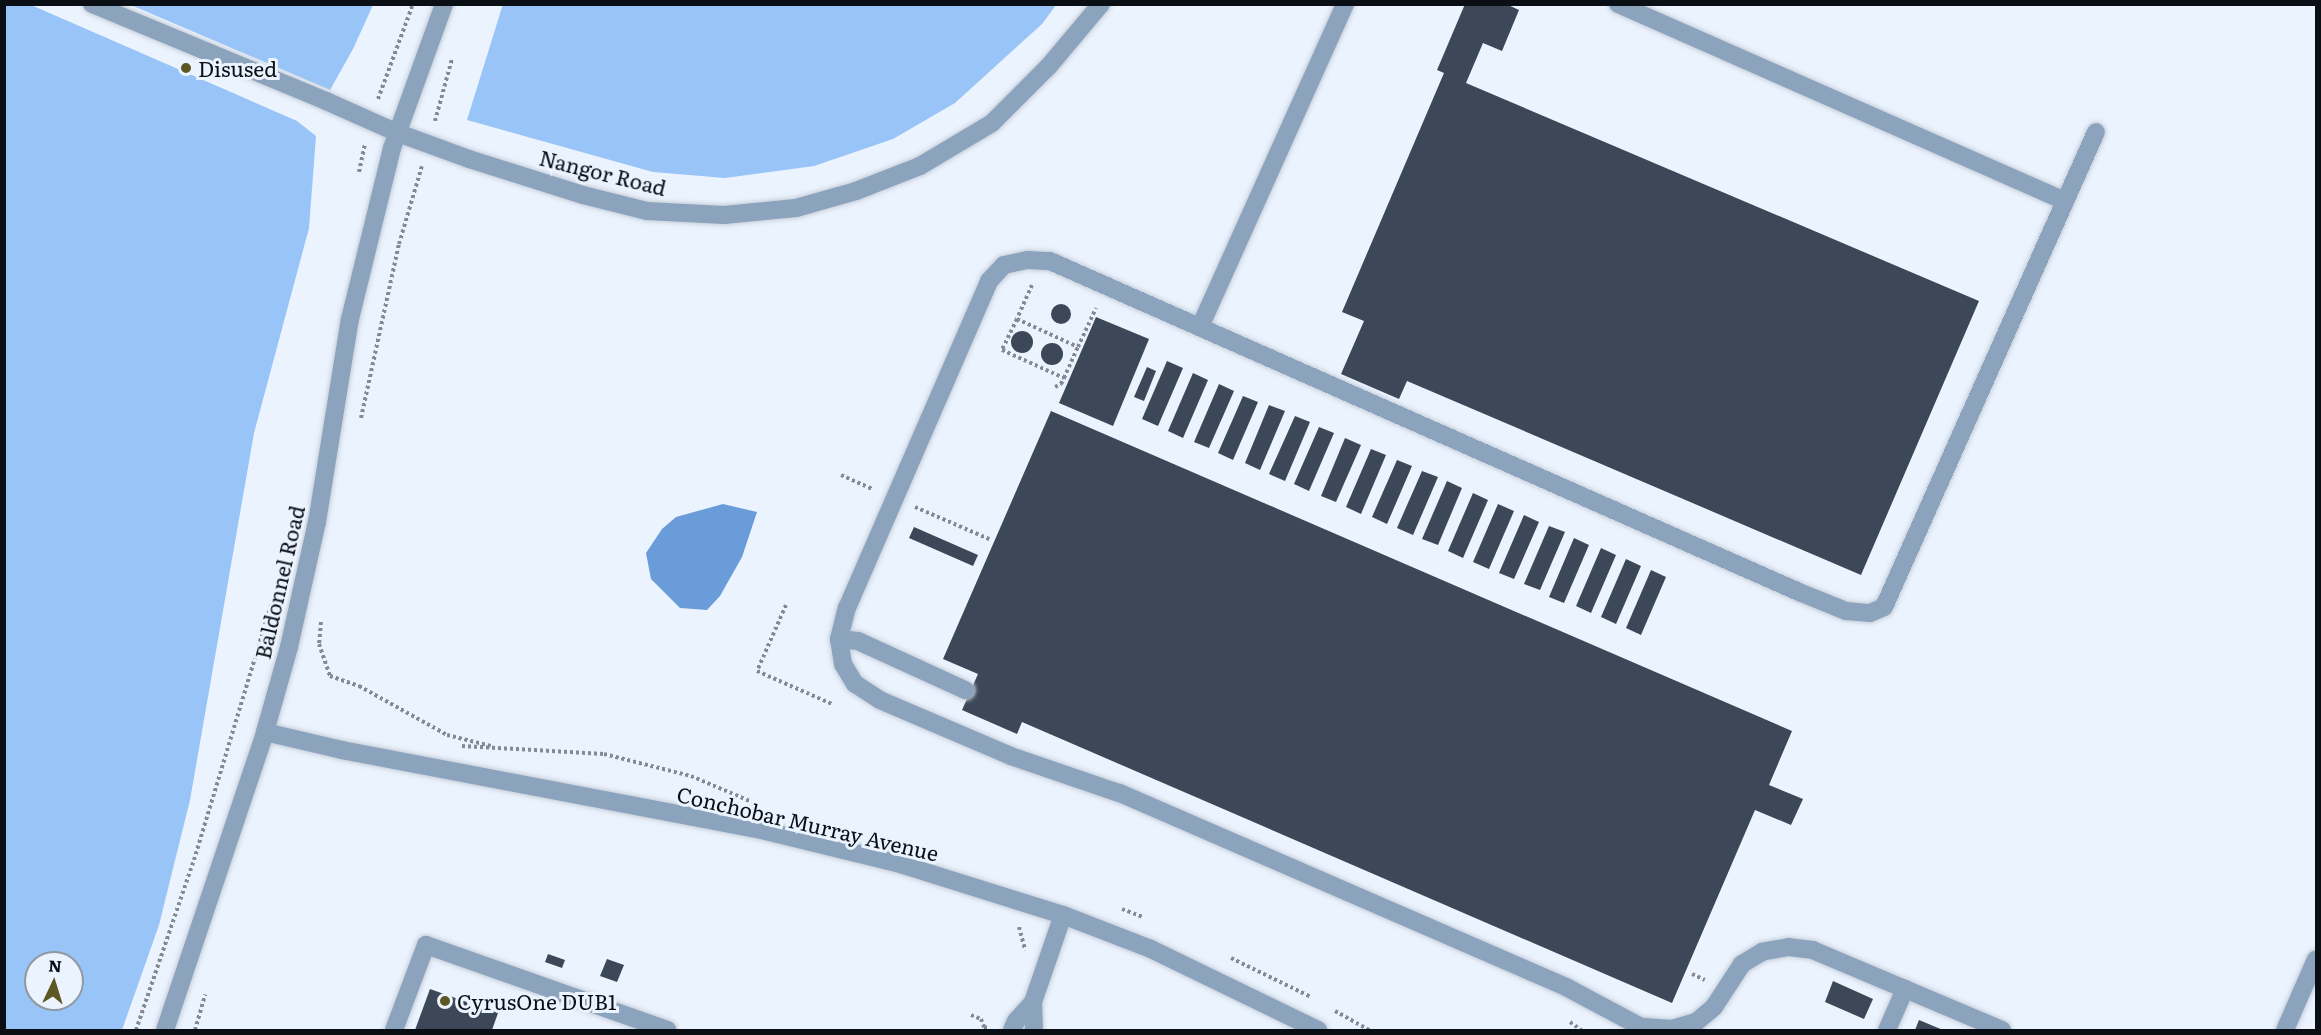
<!DOCTYPE html>
<style>
body{margin:0}
#map{position:relative;width:2321px;height:1035px;overflow:hidden;background:#ebf3fe;font-family:Literata,serif}
div>[style]{position:absolute}
.green>*{inset:0;background:#99c4f7}
.water>*{inset:0;background:#699cd9}
.building>*{inset:0;background:#3c4857}
.round{border-radius:50%}
.path>*{height:4px;margin-top:-2px;transform-origin:0;background:repeating-linear-gradient(90deg,#838a93 0 3px,transparent 0 6px)}
.roads{filter:drop-shadow(0 0 2px #c7cfd9) drop-shadow(0 0 2px #c7cfd9)}
.minor>*{height:18px;margin:-9px;padding:0 9px;transform-origin:9px;border-radius:9px;background:#8ca3be}
.dots>*{width:16px;height:16px;translate:-50% -50%;box-sizing:border-box;border:3px solid #ebf3fe;border-radius:50%}
span{translate:-50% -50%;white-space:nowrap;text-align:center;line-height:1.15;-webkit-text-stroke:6px #ebf3fe;paint-order:stroke}
.poi-label{font-size:21px;color:#0a0f15}
.left{translate:0 -50%;text-align:left}
.street-label{font-size:21px;color:#0a0f15}
.frame{position:absolute;inset:0;border:6px solid #0a0f15;pointer-events:none}
.north{position:absolute;left:24px;top:951px;width:60px;height:60px;box-sizing:border-box;background:#ebf3fe;border:2px solid #9198a1;border-radius:50%;rotate:4deg;font-size:16px;font-weight:700;line-height:24px;text-align:center;color:#0a0f15}
.north::after{content:'';display:block;margin:auto;width:21px;height:27px;background:#5d5724;clip-path:polygon(50% 0,100% 100%,50% 72%,0 100%)}
</style>
<div id="map">
<div class="green">
<div style="clip-path:polygon(503px 4px,1056px 4px,1056px 5px,1042px 24px,955px 103px,893px 139px,814px 166px,725px 178px,653px 172px,467px 120px)"></div>
<div style="clip-path:polygon(evenodd,31px 5px,297px 121px,316px 136px,309px 228px,254px 433px,190px 800px,159px 925px,122px 1030px,5px 1030px,4px 5px,31px 5px,36px 963px,72px 963px,72px 999px,36px 999px,36px 963px)"></div>
<div style="clip-path:polygon(131px 5px,373px 5px,353px 49px,330px 90px)"></div>
</div>
<div class="water">
<div style="clip-path:polygon(723px 504px,757px 512px,742px 557px,720px 596px,707px 610px,680px 608px,651px 579px,646px 553px,662px 529px,676px 517px)"></div>
</div>
<div class="building">
<div style="clip-path:polygon(1465px 4px,1506px 4px,1519px 10px,1502px 51px,1483px 43px,1466px 83px,1979px 301px,1861px 575px,1407px 381px,1399px 399px,1341px 374px,1364px 321px,1342px 312px,1444px 73px,1437px 70px)"></div>
<div class="round" style="left:1051px;top:304px;width:20px;height:20px"></div>
<div style="clip-path:polygon(1096px 317px,1149px 339px,1113px 426px,1059px 403px)"></div>
<div class="round" style="left:1011px;top:331px;width:22px;height:22px"></div>
<div class="round" style="left:1041px;top:343px;width:22px;height:22px"></div>
<div style="clip-path:polygon(1167px 361px,1183px 368px,1158px 426px,1142px 419px)"></div>
<div style="clip-path:polygon(1147px 367px,1156px 371px,1144px 401px,1134px 397px)"></div>
<div style="clip-path:polygon(1193px 373px,1208px 380px,1183px 438px,1168px 431px)"></div>
<div style="clip-path:polygon(1219px 384px,1234px 391px,1209px 448px,1194px 442px)"></div>
<div style="clip-path:polygon(1243px 396px,1258px 402px,1233px 460px,1218px 453px)"></div>
<div style="clip-path:polygon(1269px 405px,1285px 411px,1260px 470px,1245px 463px)"></div>
<div style="clip-path:polygon(1051px 411px,1792px 731px,1769px 785px,1803px 799px,1791px 825px,1755px 810px,1672px 1003px,1022px 722px,1017px 734px,962px 710px,978px 674px,943px 659px)"></div>
<div style="clip-path:polygon(1295px 416px,1310px 422px,1285px 481px,1269px 474px)"></div>
<div style="clip-path:polygon(1319px 427px,1334px 433px,1309px 491px,1294px 484px)"></div>
<div style="clip-path:polygon(1345px 438px,1361px 445px,1336px 502px,1321px 496px)"></div>
<div style="clip-path:polygon(1371px 449px,1386px 455px,1361px 514px,1346px 507px)"></div>
<div style="clip-path:polygon(1397px 460px,1412px 466px,1387px 524px,1372px 517px)"></div>
<div style="clip-path:polygon(1422px 471px,1438px 477px,1413px 535px,1397px 528px)"></div>
<div style="clip-path:polygon(1447px 481px,1462px 488px,1438px 545px,1422px 539px)"></div>
<div style="clip-path:polygon(1473px 493px,1488px 500px,1463px 558px,1448px 551px)"></div>
<div style="clip-path:polygon(1498px 504px,1514px 511px,1489px 569px,1473px 562px)"></div>
<div style="clip-path:polygon(1524px 515px,1539px 522px,1514px 579px,1499px 573px)"></div>
<div style="clip-path:polygon(1549px 526px,1565px 532px,1540px 590px,1524px 584px)"></div>
<div style="clip-path:polygon(914px 527px,978px 555px,973px 566px,909px 538px)"></div>
<div style="clip-path:polygon(1574px 538px,1589px 545px,1564px 603px,1549px 597px)"></div>
<div style="clip-path:polygon(1601px 548px,1616px 555px,1591px 613px,1576px 606px)"></div>
<div style="clip-path:polygon(1626px 559px,1641px 566px,1616px 624px,1601px 617px)"></div>
<div style="clip-path:polygon(1651px 570px,1666px 577px,1641px 635px,1626px 628px)"></div>
<div style="clip-path:polygon(548px 954px,565px 960px,562px 968px,545px 962px)"></div>
<div style="clip-path:polygon(607px 959px,624px 965px,617px 982px,600px 976px)"></div>
<div style="clip-path:polygon(1833px 981px,1873px 999px,1864px 1019px,1825px 1002px)"></div>
<div style="clip-path:polygon(430px 989px,498px 1013px,492px 1030px,415px 1030px)"></div>
<div style="clip-path:polygon(1919px 1020px,1943px 1030px,1915px 1030px)"></div>
</div>
<div class="path">
<div style="left:378px;top:99px;width:101px;rotate:-69.8deg"></div>
<div style="left:435px;top:121px;width:64px;rotate:-74.7deg"></div>
<div style="left:359px;top:172px;width:29px;rotate:-78deg"></div>
<div style="left:1032px;top:285px;width:37px;rotate:114deg"></div>
<div style="left:1017px;top:319px;width:67px;rotate:24.7deg"></div>
<div style="left:1078px;top:347px;width:43px;rotate:-65.2deg"></div>
<div style="left:1017px;top:319px;width:34px;rotate:116deg"></div>
<div style="left:1002px;top:350px;width:68px;rotate:24.3deg"></div>
<div style="left:1064px;top:378px;width:34px;rotate:-66deg"></div>
<div style="left:1055px;top:387px;width:7px;rotate:-27deg"></div>
<div style="left:1061px;top:384px;width:7px;rotate:-63deg"></div>
<div style="left:361px;top:418px;width:178px;rotate:-77.7deg"></div>
<div style="left:399px;top:244px;width:81px;rotate:-73.6deg"></div>
<div style="left:841px;top:475px;width:34px;rotate:24deg"></div>
<div style="left:915px;top:507px;width:81px;rotate:23.4deg"></div>
<div style="left:786px;top:605px;width:72px;rotate:113.7deg"></div>
<div style="left:757px;top:671px;width:82px;rotate:23.7deg"></div>
<div style="left:321px;top:622px;width:22px;rotate:95deg"></div>
<div style="left:319px;top:644px;width:34px;rotate:71deg"></div>
<div style="left:330px;top:676px;width:31px;rotate:19deg"></div>
<div style="left:359px;top:686px;width:101px;rotate:29.1deg"></div>
<div style="left:447px;top:735px;width:45px;rotate:14deg"></div>
<div style="left:462px;top:746px;width:142px;rotate:3.2deg"></div>
<div style="left:604px;top:754px;width:90px;rotate:14.2deg"></div>
<div style="left:691px;top:776px;width:66px;rotate:23.1deg"></div>
<div style="left:1122px;top:909px;width:22px;rotate:21deg"></div>
<div style="left:1019px;top:927px;width:24px;rotate:75deg"></div>
<div style="left:1231px;top:958px;width:89px;rotate:26deg"></div>
<div style="left:1692px;top:974px;width:14px;rotate:25deg"></div>
<div style="left:1335px;top:1011px;width:39px;rotate:29deg"></div>
<div style="left:971px;top:1015px;width:11px;rotate:22deg"></div>
<div style="left:981px;top:1019px;width:9px;rotate:69deg"></div>
<div style="left:984px;top:1027px;width:4px;rotate:14deg"></div>
<div style="left:1570px;top:1022px;width:14px;rotate:36deg"></div>
<div style="left:136px;top:1030px;width:180px;rotate:-71.2deg"></div>
<div style="left:194px;top:860px;width:273px;rotate:-73.2deg"></div>
<div style="left:195px;top:1030px;width:37px;rotate:-74deg"></div>
</div>
<div class="roads">
<div class="minor">
<div style="left:92px;top:4px;width:253px;rotate:22.5deg"></div>
<div style="left:326px;top:101px;width:79px;rotate:24deg"></div>
<div style="left:398px;top:133px;width:76px;rotate:20.1deg"></div>
<div style="left:469px;top:159px;width:120px;rotate:17.5deg"></div>
<div style="left:583px;top:195px;width:66px;rotate:14deg"></div>
<div style="left:647px;top:211px;width:77px;rotate:3deg"></div>
<div style="left:724px;top:215px;width:72px;rotate:-5.6deg"></div>
<div style="left:796px;top:208px;width:62px;rotate:-15.8deg"></div>
<div style="left:856px;top:191px;width:69px;rotate:-21.3deg"></div>
<div style="left:920px;top:166px;width:84px;rotate:-30.8deg"></div>
<div style="left:992px;top:123px;width:81px;rotate:-45deg"></div>
<div style="left:1049px;top:66px;width:81px;rotate:-50deg"></div>
<div style="left:1618px;top:4px;width:488px;rotate:23.8deg"></div>
<div style="left:1200px;top:327px;width:354px;rotate:-65.8deg"></div>
<div style="left:839px;top:639px;width:19px;rotate:6deg"></div>
<div style="left:858px;top:641px;width:118px;rotate:24.6deg"></div>
<div style="left:265px;top:732px;width:79px;rotate:13.2deg"></div>
<div style="left:342px;top:750px;width:431px;rotate:10.8deg"></div>
<div style="left:765px;top:831px;width:139px;rotate:13.7deg"></div>
<div style="left:900px;top:864px;width:171px;rotate:17.4deg"></div>
<div style="left:1063px;top:915px;width:94px;rotate:21.1deg"></div>
<div style="left:1151px;top:949px;width:186px;rotate:25.9deg"></div>
<div style="left:165px;top:1030px;width:314px;rotate:-71.4deg"></div>
<div style="left:265px;top:732px;width:88px;rotate:-74.2deg"></div>
<div style="left:289px;top:647px;width:128px;rotate:-77.4deg"></div>
<div style="left:317px;top:522px;width:206px;rotate:-80.8deg"></div>
<div style="left:350px;top:319px;width:176px;rotate:-76.2deg"></div>
<div style="left:392px;top:148px;width:153px;rotate:-70.1deg"></div>
<div style="left:394px;top:1030px;width:91px;rotate:-69.4deg"></div>
<div style="left:426px;top:945px;width:256px;rotate:19.4deg"></div>
<div style="left:1012px;top:1030px;width:10px;rotate:-66deg"></div>
<div style="left:1016px;top:1021px;width:25px;rotate:-48deg"></div>
<div style="left:1034px;top:1030px;width:28px;rotate:-92deg"></div>
<div style="left:1033px;top:1002px;width:92px;rotate:-71deg"></div>
<div style="left:1887px;top:1030px;width:45px;rotate:-66.3deg"></div>
<div style="left:2002px;top:1030px;width:205px;rotate:-157.1deg"></div>
<div style="left:1813px;top:950px;width:24px;rotate:-173deg"></div>
<div style="left:1789px;top:947px;width:27px;rotate:170deg"></div>
<div style="left:1762px;top:952px;width:23px;rotate:149deg"></div>
<div style="left:1742px;top:964px;width:51px;rotate:123.1deg"></div>
<div style="left:1714px;top:1007px;width:23px;rotate:140deg"></div>
<div style="left:1696px;top:1022px;width:25px;rotate:164deg"></div>
<div style="left:1672px;top:1029px;width:31px;rotate:-176deg"></div>
<div style="left:1641px;top:1027px;width:85px;rotate:-151.9deg"></div>
<div style="left:1566px;top:987px;width:487px;rotate:-156.5deg"></div>
<div style="left:1119px;top:793px;width:114px;rotate:-161.1deg"></div>
<div style="left:1011px;top:756px;width:142px;rotate:-156.9deg"></div>
<div style="left:880px;top:700px;width:30px;rotate:-147deg"></div>
<div style="left:855px;top:684px;width:23px;rotate:-121deg"></div>
<div style="left:843px;top:664px;width:25px;rotate:-99deg"></div>
<div style="left:839px;top:639px;width:32px;rotate:-76deg"></div>
<div style="left:847px;top:608px;width:357px;rotate:-66.5deg"></div>
<div style="left:989px;top:281px;width:22px;rotate:-47deg"></div>
<div style="left:1004px;top:265px;width:25px;rotate:-12deg"></div>
<div style="left:1028px;top:260px;width:22px;rotate:3deg"></div>
<div style="left:1050px;top:261px;width:819px;rotate:23.84deg"></div>
<div style="left:1799px;top:592px;width:51px;rotate:22deg"></div>
<div style="left:1846px;top:611px;width:24px;rotate:5deg"></div>
<div style="left:1870px;top:613px;width:15px;rotate:-23deg"></div>
<div style="left:1884px;top:607px;width:520px;rotate:-65.95deg"></div>
<div style="left:2285px;top:1030px;width:77px;rotate:-66.4deg"></div>
</div>
</div>
<div class="dots">
<div style="left:186px;top:68px;background:#5d5724"></div>
<div style="left:445px;top:1001px;background:#5d5724"></div>
</div>
<div class="poi-label">
<span class="left" style="left:198px;top:68px">Disused</span>
<span class="left" style="left:457px;top:1001px">CyrusOne DUB1</span>
</div>
<div class="street-label">
<span style="left:603px;top:172px;rotate:14deg">Nangor Road</span>
<span style="left:279px;top:582px;rotate:-77deg">Baldonnel Road</span>
<span style="left:808px;top:823px;rotate:13deg">Conchobar Murray Avenue</span>
</div>
<div class="frame"></div>
<div class="north">N</div>
</div>
